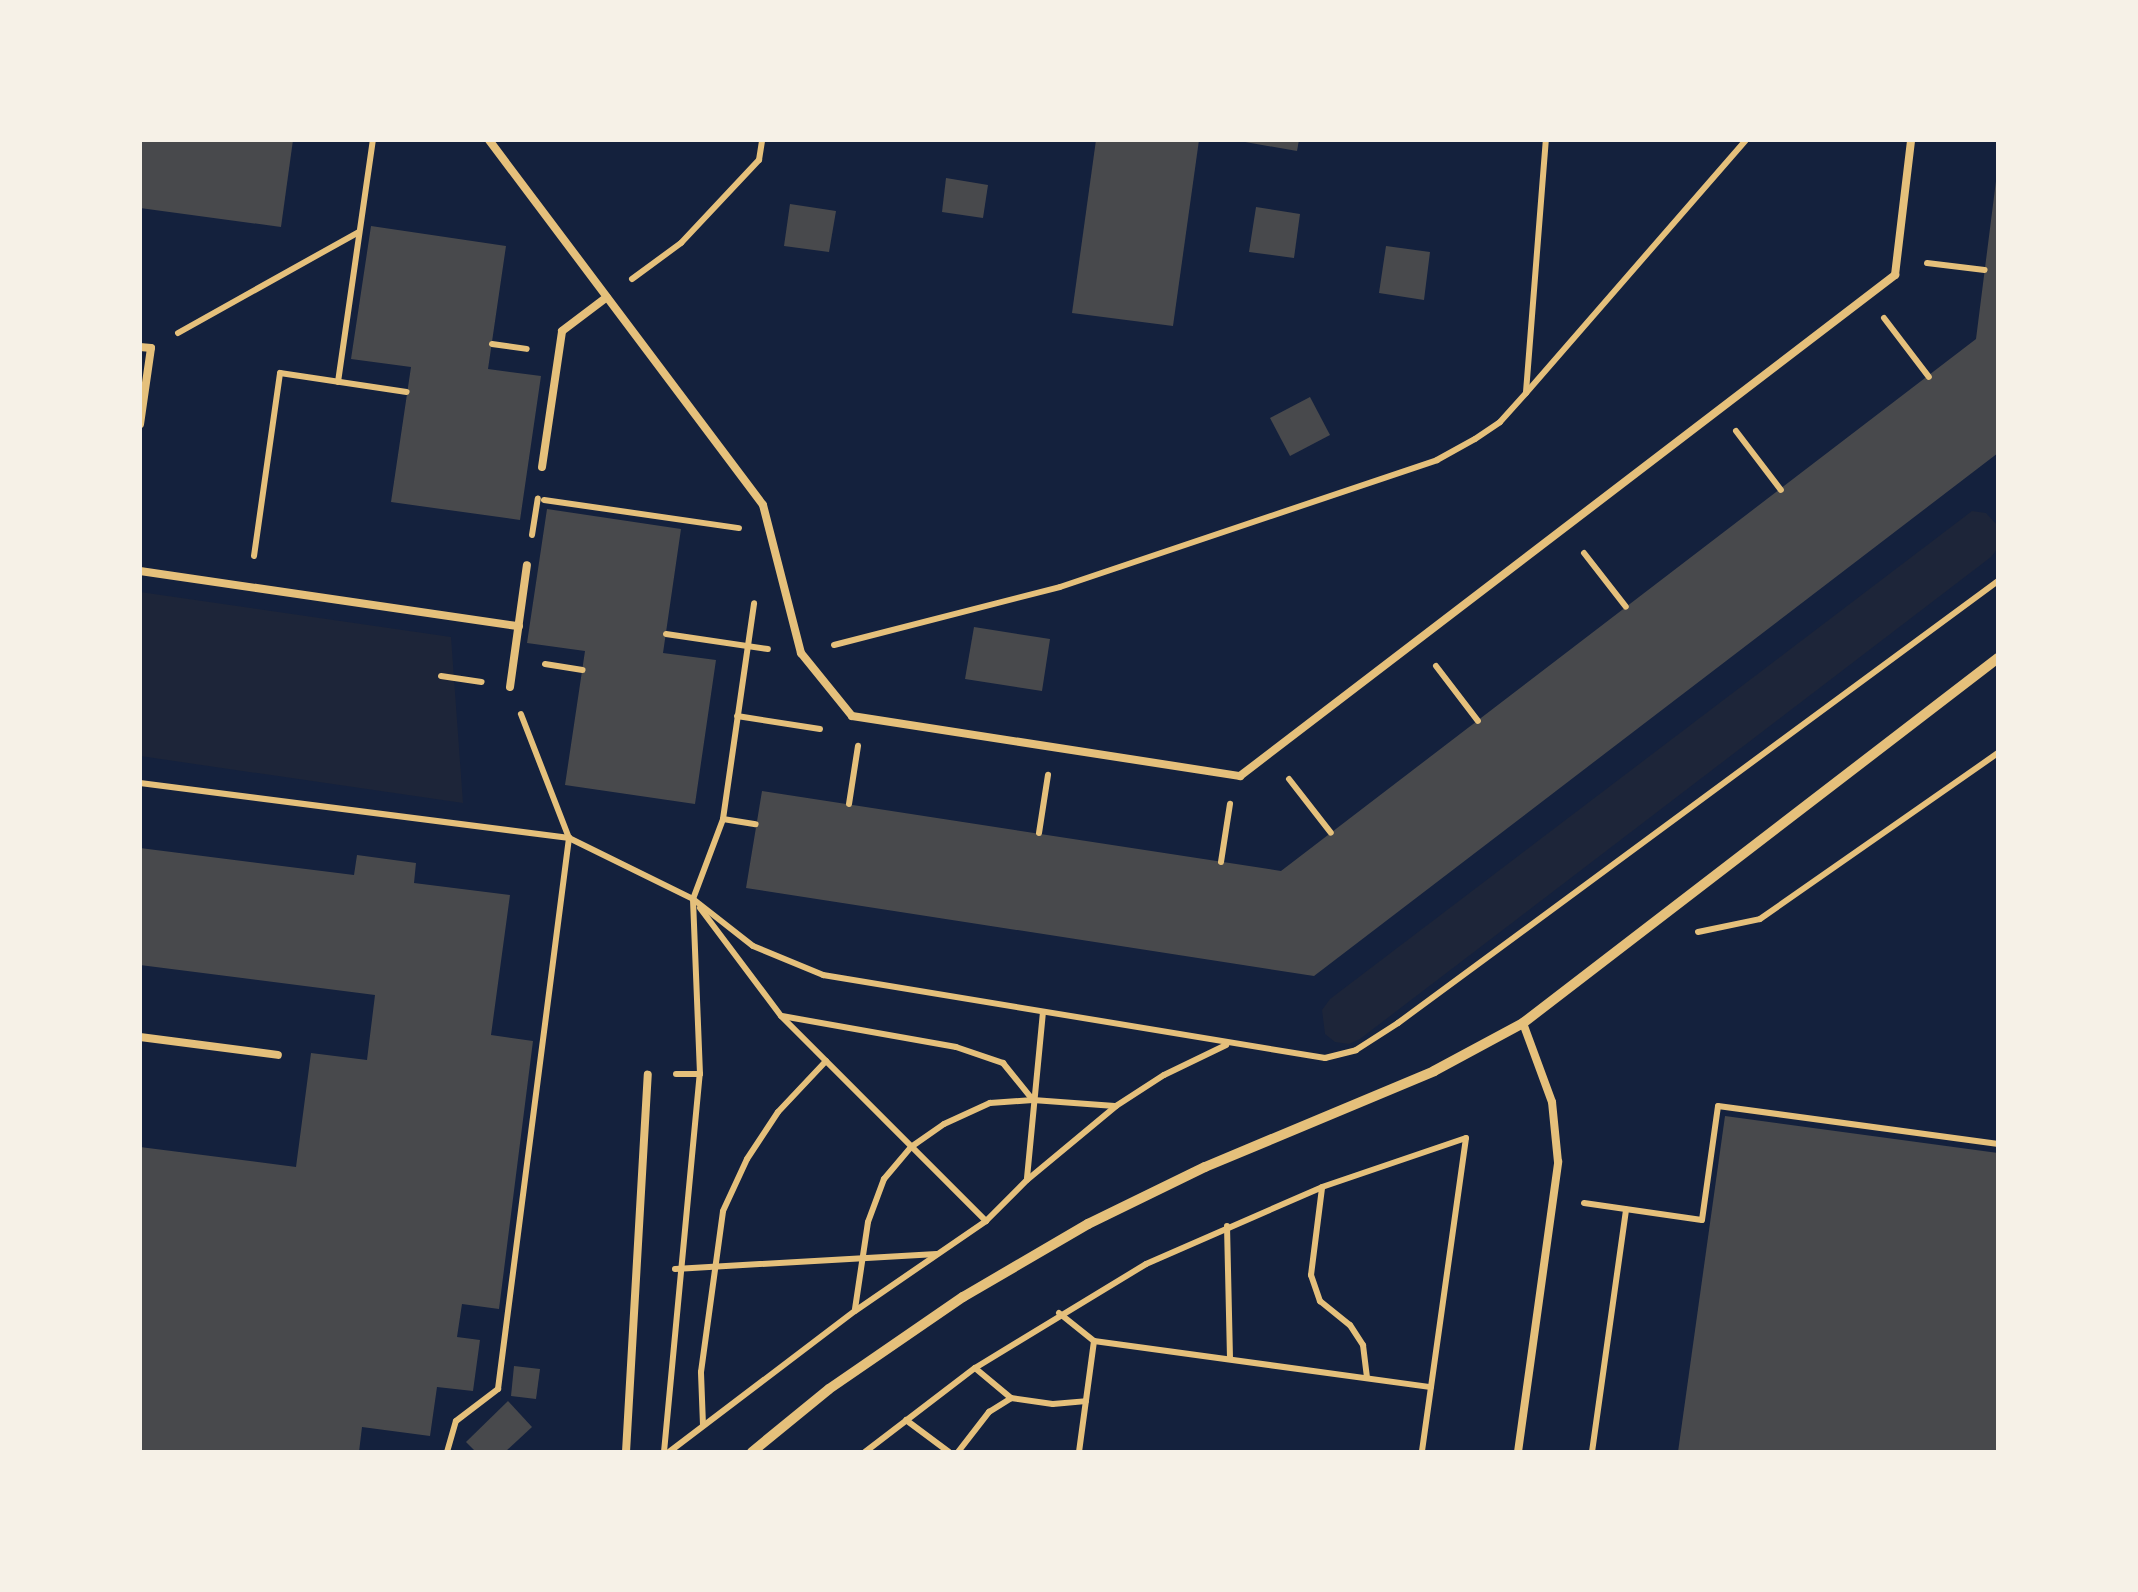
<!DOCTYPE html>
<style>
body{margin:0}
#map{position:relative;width:2138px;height:1592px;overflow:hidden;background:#14213d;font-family:"Work Sans",sans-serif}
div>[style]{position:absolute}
.green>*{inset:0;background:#1d2539}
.building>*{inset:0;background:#48494c}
.path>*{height:6px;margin:-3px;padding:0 3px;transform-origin:3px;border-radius:3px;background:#e5c07b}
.service>*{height:8px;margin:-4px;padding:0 4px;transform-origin:4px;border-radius:4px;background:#e5c07b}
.minor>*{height:10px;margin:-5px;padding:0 5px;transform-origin:5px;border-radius:5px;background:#e5c07b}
span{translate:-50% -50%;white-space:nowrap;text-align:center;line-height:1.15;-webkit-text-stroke:10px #f6f1e7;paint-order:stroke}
.frame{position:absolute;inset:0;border:142px solid #f6f1e7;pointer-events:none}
</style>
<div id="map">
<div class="green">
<div style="clip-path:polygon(1972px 511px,1986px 513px,1998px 526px,1998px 548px,1991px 557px,1360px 1039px,1349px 1044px,1335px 1042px,1325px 1034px,1322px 1010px,1330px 999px)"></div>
<div style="clip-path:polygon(140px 592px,451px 637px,463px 803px,140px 756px)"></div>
</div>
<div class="building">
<div style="clip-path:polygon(140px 140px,293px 140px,281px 227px,140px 208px)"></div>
<div style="clip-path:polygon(1096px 140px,1199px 140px,1173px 326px,1072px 313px)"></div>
<div style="clip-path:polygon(1234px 140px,1299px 140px,1297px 151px)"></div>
<div style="clip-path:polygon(946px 178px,988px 185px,983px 218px,942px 212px)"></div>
<div style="clip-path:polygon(1996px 181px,1998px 453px,1314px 976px,746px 888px,762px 791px,1281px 871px,1976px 339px)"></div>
<div style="clip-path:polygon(790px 204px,836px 211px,829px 252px,784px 246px)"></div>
<div style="clip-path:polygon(1256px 207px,1300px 214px,1294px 258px,1249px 252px)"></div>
<div style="clip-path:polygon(371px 226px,506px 246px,488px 369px,541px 376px,520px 520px,391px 502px,411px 367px,351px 359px)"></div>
<div style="clip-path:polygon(1386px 246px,1430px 252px,1424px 300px,1379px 293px)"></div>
<div style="clip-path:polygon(1310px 397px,1330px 435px,1290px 456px,1270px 418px)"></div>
<div style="clip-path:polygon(547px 509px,681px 529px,663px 653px,716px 660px,695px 804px,565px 785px,585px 651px,527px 643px)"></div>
<div style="clip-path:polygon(974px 627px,1050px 639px,1042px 691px,965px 679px)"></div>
<div style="clip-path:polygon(140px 848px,354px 875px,357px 855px,416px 863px,414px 883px,510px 895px,491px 1035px,533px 1041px,499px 1309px,462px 1304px,457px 1337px,480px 1340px,473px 1391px,437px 1387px,430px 1436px,362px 1427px,359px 1452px,140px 1452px,140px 1147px,296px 1167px,311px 1053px,367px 1060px,375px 995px,140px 965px)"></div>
<div style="clip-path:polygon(1725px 1116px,1998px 1153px,1998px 1452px,1678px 1452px)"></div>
<div style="clip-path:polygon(514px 1366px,540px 1369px,536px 1399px,511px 1396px)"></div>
<div style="clip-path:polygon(508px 1401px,532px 1427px,505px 1452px,476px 1452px,466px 1442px)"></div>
</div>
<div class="path">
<div style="left:1927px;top:263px;width:58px;rotate:6.9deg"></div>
<div style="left:632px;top:279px;width:61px;rotate:-36.3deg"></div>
<div style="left:681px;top:243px;width:114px;rotate:-46.8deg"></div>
<div style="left:759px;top:160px;width:20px;rotate:-81deg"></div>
<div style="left:1884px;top:318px;width:74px;rotate:52.7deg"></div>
<div style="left:178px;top:333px;width:207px;rotate:-29.2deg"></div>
<div style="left:492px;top:344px;width:35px;rotate:8deg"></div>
<div style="left:338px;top:382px;width:245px;rotate:-81.8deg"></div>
<div style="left:1526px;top:392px;width:253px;rotate:-85.5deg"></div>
<div style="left:1736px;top:431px;width:74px;rotate:52.7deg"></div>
<div style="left:544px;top:500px;width:197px;rotate:8.2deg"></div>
<div style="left:532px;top:535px;width:37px;rotate:-81deg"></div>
<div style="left:1584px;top:553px;width:68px;rotate:52.1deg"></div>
<div style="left:254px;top:556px;width:185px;rotate:-81.9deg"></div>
<div style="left:280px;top:373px;width:128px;rotate:8.5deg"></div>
<div style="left:666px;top:634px;width:103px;rotate:8.4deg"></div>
<div style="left:834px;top:645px;width:233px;rotate:-14.4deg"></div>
<div style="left:1060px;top:587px;width:398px;rotate:-18.6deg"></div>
<div style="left:1437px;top:460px;width:43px;rotate:-28.9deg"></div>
<div style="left:1475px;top:439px;width:30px;rotate:-34deg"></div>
<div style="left:1500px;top:422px;width:39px;rotate:-48deg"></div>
<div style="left:1526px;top:393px;width:335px;rotate:-49deg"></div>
<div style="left:545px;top:664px;width:38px;rotate:9deg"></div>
<div style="left:1436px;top:666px;width:69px;rotate:52.6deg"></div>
<div style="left:441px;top:676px;width:41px;rotate:8.3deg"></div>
<div style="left:737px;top:716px;width:84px;rotate:8.9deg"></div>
<div style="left:1289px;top:779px;width:68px;rotate:52.1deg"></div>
<div style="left:140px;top:783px;width:433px;rotate:7.3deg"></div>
<div style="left:569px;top:838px;width:138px;rotate:26.2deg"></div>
<div style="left:693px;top:899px;width:76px;rotate:38.1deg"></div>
<div style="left:753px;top:946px;width:76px;rotate:22.5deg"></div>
<div style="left:823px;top:975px;width:509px;rotate:9.39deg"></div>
<div style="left:1325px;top:1058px;width:32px;rotate:-14deg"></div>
<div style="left:1356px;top:1050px;width:50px;rotate:-32.7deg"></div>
<div style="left:1398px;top:1023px;width:745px;rotate:-36.38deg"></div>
<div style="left:849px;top:804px;width:59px;rotate:-81.2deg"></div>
<div style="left:723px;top:819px;width:33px;rotate:9deg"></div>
<div style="left:1039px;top:833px;width:59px;rotate:-81.2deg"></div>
<div style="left:1221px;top:862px;width:59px;rotate:-81.2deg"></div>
<div style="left:700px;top:908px;width:135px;rotate:53.1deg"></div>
<div style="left:781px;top:1016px;width:290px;rotate:45deg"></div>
<div style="left:1698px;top:932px;width:63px;rotate:-11.8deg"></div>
<div style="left:1760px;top:919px;width:290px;rotate:-34.9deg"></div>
<div style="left:782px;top:1016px;width:177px;rotate:10.1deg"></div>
<div style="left:956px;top:1047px;width:50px;rotate:18.8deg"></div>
<div style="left:1003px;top:1063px;width:48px;rotate:51deg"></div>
<div style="left:676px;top:1074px;width:24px"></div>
<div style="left:1027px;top:1178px;width:166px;rotate:-84.5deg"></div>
<div style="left:1322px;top:1188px;width:88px;rotate:97.2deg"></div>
<div style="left:1311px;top:1275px;width:28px;rotate:71deg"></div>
<div style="left:1320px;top:1301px;width:38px;rotate:39deg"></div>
<div style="left:1350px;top:1325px;width:24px;rotate:57deg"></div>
<div style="left:1363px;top:1345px;width:33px;rotate:83deg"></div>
<div style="left:1584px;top:1203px;width:119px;rotate:8.2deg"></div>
<div style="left:1702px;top:1220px;width:115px;rotate:-82deg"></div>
<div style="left:1718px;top:1106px;width:283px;rotate:7.7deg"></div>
<div style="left:1227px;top:1226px;width:133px;rotate:88.7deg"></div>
<div style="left:675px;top:1269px;width:262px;rotate:-3.3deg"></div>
<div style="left:855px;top:1309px;width:88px;rotate:-81.5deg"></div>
<div style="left:868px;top:1222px;width:46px;rotate:-69.6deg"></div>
<div style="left:884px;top:1179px;width:42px;rotate:-49.8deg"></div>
<div style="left:911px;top:1147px;width:40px;rotate:-34.9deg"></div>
<div style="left:944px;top:1124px;width:51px;rotate:-24.5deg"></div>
<div style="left:990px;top:1103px;width:43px;rotate:-4deg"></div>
<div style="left:1033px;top:1100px;width:82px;rotate:4.2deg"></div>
<div style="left:1059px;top:1313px;width:45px;rotate:38.7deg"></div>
<div style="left:1094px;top:1341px;width:340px;rotate:7.8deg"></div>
<div style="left:975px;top:1368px;width:47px;rotate:39.8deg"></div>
<div style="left:1011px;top:1398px;width:42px;rotate:8.1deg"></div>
<div style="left:1053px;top:1404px;width:33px;rotate:-5deg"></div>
<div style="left:906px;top:1420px;width:54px;rotate:36.7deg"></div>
<div style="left:703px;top:1425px;width:53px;rotate:-92.2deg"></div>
<div style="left:701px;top:1372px;width:162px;rotate:-82.2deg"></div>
<div style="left:723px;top:1211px;width:57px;rotate:-65.2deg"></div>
<div style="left:747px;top:1159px;width:56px;rotate:-56.6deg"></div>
<div style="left:778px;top:1112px;width:70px;rotate:-46.7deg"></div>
<div style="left:447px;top:1452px;width:32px;rotate:-74deg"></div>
<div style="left:456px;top:1421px;width:53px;rotate:-37.3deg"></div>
<div style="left:498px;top:1389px;width:556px;rotate:-82.66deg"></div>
<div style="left:569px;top:838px;width:133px;rotate:-111.2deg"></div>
<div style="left:664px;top:1452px;width:380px;rotate:-84.6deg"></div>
<div style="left:700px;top:1074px;width:175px;rotate:-92.3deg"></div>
<div style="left:693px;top:899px;width:85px;rotate:-69.4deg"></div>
<div style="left:723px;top:819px;width:218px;rotate:-81.8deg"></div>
<div style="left:669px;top:1452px;width:233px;rotate:-37.2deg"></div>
<div style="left:855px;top:1311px;width:159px;rotate:-34.5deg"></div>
<div style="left:986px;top:1221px;width:58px;rotate:-45deg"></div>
<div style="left:1027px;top:1180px;width:116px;rotate:-39.7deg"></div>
<div style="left:1116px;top:1106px;width:57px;rotate:-32.9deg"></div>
<div style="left:1164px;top:1075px;width:69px;rotate:-25.8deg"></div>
<div style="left:865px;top:1452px;width:138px;rotate:-37.4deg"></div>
<div style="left:975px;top:1368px;width:200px;rotate:-31.3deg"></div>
<div style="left:1146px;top:1264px;width:192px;rotate:-23.6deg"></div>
<div style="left:1322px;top:1187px;width:152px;rotate:-18.8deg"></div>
<div style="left:1466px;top:1138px;width:317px;rotate:98deg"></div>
<div style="left:958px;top:1452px;width:51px;rotate:-52.2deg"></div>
<div style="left:989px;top:1412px;width:26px;rotate:-32deg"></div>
<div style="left:1079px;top:1452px;width:112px;rotate:-82.3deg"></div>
<div style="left:1592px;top:1452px;width:245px;rotate:-82deg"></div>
</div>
<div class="service">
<div style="left:489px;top:140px;width:456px;rotate:53.1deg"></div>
<div style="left:763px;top:505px;width:153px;rotate:75.6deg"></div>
<div style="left:801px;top:653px;width:81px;rotate:51deg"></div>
<div style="left:852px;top:716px;width:393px;rotate:8.8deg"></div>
<div style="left:1240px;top:776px;width:825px;rotate:-37.41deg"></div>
<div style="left:1895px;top:275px;width:136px;rotate:-83.2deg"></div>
<div style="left:140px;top:347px;width:11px;rotate:5deg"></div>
<div style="left:151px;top:348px;width:77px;rotate:98.2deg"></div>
<div style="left:542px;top:467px;width:137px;rotate:-81.6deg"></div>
<div style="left:562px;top:331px;width:56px;rotate:-37.1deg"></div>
<div style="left:140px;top:571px;width:383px;rotate:8.3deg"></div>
<div style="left:510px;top:687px;width:123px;rotate:-82.1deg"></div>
<div style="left:140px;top:1037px;width:139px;rotate:7.4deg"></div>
<div style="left:626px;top:1452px;width:378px;rotate:-86.7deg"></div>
<div style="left:1518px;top:1452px;width:293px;rotate:-82.1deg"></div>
<div style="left:1558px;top:1162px;width:60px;rotate:-95.7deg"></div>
<div style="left:1552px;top:1102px;width:84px;rotate:-110.2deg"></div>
</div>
<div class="minor">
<div style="left:752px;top:1452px;width:99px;rotate:-39.3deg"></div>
<div style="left:829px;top:1389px;width:163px;rotate:-34.5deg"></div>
<div style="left:963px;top:1297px;width:145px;rotate:-30.3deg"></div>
<div style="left:1088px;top:1224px;width:130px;rotate:-26deg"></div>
<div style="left:1205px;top:1167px;width:248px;rotate:-22.7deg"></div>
<div style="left:1434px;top:1071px;width:101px;rotate:-28.3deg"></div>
<div style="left:1523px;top:1023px;width:599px;rotate:-37.54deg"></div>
</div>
<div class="frame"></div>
</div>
